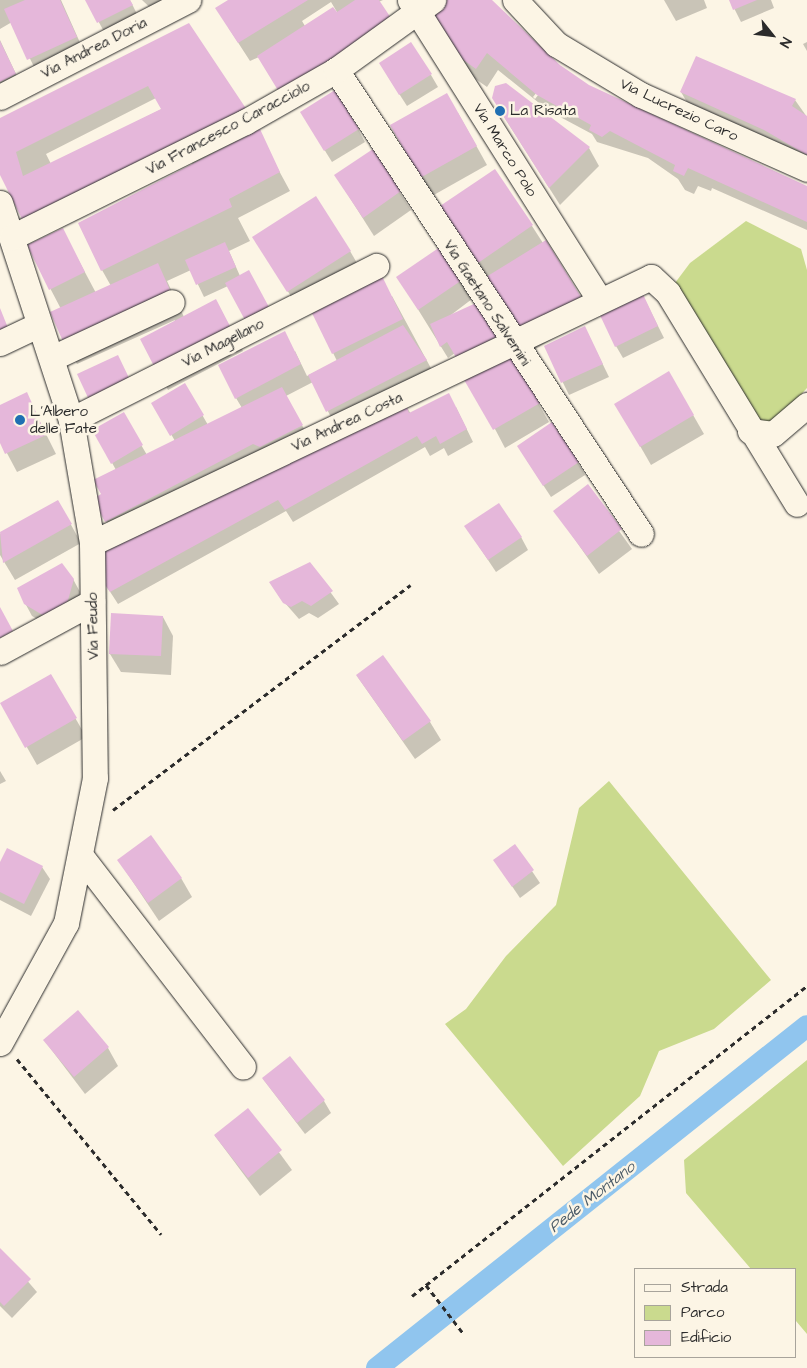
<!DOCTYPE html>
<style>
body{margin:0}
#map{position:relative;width:807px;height:1368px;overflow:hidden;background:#fcf5e5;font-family:"Architects Daughter",sans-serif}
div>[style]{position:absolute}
.green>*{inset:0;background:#cada8e}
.shadow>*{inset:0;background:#0003}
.canal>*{height:22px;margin:-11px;padding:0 11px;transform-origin:11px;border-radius:11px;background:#90c5ee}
.building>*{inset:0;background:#e5b7da}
.path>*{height:3px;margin-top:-1.5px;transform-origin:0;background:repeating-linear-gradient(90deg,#2b2b2b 0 5px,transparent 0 9px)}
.roads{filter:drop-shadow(0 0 1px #2b2b2b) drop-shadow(0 0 1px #2b2b2b)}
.minor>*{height:25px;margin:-12.5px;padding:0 12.5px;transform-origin:12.5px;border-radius:12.5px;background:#fcf5e5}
.dots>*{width:14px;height:14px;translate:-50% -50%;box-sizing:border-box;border:2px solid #fcf5e5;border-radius:50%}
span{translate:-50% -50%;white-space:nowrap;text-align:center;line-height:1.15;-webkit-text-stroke:5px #fcf5e5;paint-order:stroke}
.street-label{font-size:15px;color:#2b2b2b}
.poi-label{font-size:15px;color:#2b2b2b}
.left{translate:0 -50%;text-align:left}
.water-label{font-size:16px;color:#495966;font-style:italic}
.legend{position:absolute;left:634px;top:1268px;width:162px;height:90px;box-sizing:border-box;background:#fcf5e5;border:1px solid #a8a49b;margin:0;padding:6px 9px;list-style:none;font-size:15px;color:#2b2b2b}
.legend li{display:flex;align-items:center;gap:10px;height:25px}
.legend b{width:25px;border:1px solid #a8a49b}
.north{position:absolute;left:747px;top:10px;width:50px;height:50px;-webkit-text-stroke:4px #fcf5e5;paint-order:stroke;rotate:119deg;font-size:14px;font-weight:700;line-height:20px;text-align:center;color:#2b2b2b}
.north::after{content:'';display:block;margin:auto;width:18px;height:22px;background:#2b2b2b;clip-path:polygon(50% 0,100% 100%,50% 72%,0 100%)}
</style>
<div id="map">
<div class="green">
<div style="clip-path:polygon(746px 221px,801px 249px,807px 270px,807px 388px,773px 425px,760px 426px,675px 283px,690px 263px)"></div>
<div style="clip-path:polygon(609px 781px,771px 980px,714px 1029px,659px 1051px,640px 1096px,563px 1166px,445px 1024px,466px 1009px,506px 956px,556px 905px,579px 808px)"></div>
<div style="clip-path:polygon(807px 1060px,807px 1334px,796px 1321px,796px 1269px,751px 1269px,686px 1193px,684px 1160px)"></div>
</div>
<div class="shadow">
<div style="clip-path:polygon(0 0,61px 0,86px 56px,39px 77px,12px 22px,0 29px)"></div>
<div style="clip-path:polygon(87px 0,130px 0,142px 24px,109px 41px)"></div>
<div style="clip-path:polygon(142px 0,194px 0,161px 18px)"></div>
<div style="clip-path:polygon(evenodd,230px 0,383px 0,250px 61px,228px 27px,230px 0,331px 2px,337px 12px,305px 26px,302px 21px,331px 2px)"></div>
<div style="clip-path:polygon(evenodd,449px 0,491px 0,560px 67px,588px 86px,807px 188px,807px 230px,712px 188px,711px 191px,698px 186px,694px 194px,685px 190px,678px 179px,648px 158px,597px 142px,592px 134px,549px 111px,498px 70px,487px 87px,470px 75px,432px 10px,449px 0,556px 69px,557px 71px,535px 99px,533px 97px,556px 69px)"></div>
<div style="clip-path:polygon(664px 0,704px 0,707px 8px,676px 21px)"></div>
<div style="clip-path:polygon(730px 0,771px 0,774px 8px,741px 22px)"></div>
<div style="clip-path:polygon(0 40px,25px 93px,0 105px)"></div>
<div style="clip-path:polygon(807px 42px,807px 51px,803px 44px)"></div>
<div style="clip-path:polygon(evenodd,132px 55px,246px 110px,290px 191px,238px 218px,250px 241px,229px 251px,240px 276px,228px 286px,204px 297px,191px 270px,167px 281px,184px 317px,216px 301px,243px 351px,168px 390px,158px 371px,175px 320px,77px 364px,66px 345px,61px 309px,28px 246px,62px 229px,96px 293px,111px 286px,102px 270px,193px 165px,187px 155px,151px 175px,154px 181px,50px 232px,0 173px,0 119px,132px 55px,156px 98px,162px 109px,51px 164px,46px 154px,156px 98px)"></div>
<div style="clip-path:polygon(387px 75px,431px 75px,438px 87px,407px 106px)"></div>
<div style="clip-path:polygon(681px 92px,795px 100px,807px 117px,807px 162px,688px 104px)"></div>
<div style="clip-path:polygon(458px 113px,487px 165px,432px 196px,421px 177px)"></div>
<div style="clip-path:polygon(504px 117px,589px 148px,599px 166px,560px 205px)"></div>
<div style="clip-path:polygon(309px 125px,358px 129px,365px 142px,332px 162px)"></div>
<div style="clip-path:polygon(373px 151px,411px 210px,374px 236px,336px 176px)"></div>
<div style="clip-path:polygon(452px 225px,532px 226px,590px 316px,532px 351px)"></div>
<div style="clip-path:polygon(439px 249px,472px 299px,447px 318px,509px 353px,549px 422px,505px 448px,455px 353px,448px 358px,398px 277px)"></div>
<div style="clip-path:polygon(350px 251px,361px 270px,299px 309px,265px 255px)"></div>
<div style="clip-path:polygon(392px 296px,433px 372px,334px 423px,313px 382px,286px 396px,309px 438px,113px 534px,95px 500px,103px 495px,116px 470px,94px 430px,123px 414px,147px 455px,175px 441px,153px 403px,185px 385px,208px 425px,242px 408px,236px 398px,295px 351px,307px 376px,337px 361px,313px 312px)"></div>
<div style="clip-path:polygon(647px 304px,664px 338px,623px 358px,616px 346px)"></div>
<div style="clip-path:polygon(585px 328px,609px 377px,569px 395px,545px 346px)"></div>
<div style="clip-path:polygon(669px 373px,704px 434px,651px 465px,616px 404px)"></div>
<div style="clip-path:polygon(26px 394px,56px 454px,17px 472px,0 440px,0 406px)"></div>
<div style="clip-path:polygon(404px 403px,411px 414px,456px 407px,473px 442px,448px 456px,444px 448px,430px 456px,425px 447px,293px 522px,286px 511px,118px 604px,107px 587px)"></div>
<div style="clip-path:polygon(526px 459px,578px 463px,585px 475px,551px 497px)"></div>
<div style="clip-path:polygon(587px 486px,632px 549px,599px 574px,555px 511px)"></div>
<div style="clip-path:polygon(58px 501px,81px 543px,15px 580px,0 555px,0 534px)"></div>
<div style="clip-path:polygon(466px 527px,521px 537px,528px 550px,496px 572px)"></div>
<div style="clip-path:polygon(310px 564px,339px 604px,318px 618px,309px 613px,299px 619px,278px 595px)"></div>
<div style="clip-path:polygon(73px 579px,80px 592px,73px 619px,53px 628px,32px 616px,25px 603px)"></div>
<div style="clip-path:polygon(163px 617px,173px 636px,171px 675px,121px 672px,110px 654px)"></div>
<div style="clip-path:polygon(51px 675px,86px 737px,37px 765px,2px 703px)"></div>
<div style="clip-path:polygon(357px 676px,430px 722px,441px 740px,415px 759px)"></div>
<div style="clip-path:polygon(0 771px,6px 781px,0 784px)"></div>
<div style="clip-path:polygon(515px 846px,540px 883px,520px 898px,495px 861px)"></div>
<div style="clip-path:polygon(119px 861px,181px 878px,192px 897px,159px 921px)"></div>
<div style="clip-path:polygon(0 865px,42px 867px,50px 879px,31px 916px,0 900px)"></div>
<div style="clip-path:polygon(44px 1040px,108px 1048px,118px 1066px,85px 1094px)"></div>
<div style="clip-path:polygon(263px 1079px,324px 1101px,331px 1113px,305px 1134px)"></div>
<div style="clip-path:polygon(248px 1110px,292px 1170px,260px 1196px,215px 1136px)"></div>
<div style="clip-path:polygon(0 1249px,37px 1292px,12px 1318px,0 1306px)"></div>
</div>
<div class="canal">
<div style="left:377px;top:1368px;width:549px;rotate:-38.5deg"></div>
</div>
<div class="building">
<div style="clip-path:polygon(25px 0,60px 0,77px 37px,27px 60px,4px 9px)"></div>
<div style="clip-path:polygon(85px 0,130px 0,133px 5px,97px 23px)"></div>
<div style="clip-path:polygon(228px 0,308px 0,238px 43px,215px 8px)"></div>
<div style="clip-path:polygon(355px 0,379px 0,393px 21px,279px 92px,257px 56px,333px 7px,337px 12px)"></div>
<div style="clip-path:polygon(447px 0,492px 0,560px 65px,589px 85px,807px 186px,807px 222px,688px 168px,684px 176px,673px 171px,675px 165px,610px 131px,602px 137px,589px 130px,591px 125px,537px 95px,487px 53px,476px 69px,458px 56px,431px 10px)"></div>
<div style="clip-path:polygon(729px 0,757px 0,733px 10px)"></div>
<div style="clip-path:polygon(evenodd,189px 23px,247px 110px,23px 221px,0 175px,0 118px,189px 23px,148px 86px,161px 109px,23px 176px,16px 152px,148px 86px)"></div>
<div style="clip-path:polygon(0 41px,16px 74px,0 82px)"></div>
<div style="clip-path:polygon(411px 42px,432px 74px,399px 95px,379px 63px)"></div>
<div style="clip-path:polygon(696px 56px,796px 99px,792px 106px,807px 116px,807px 155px,764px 130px,680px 92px)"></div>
<div style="clip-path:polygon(506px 83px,590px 147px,549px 188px,492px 98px,495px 86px)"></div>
<div style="clip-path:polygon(335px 90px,359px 129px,324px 151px,300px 112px)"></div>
<div style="clip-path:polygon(447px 93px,477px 146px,420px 178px,390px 125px)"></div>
<div style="clip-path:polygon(260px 129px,280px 172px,229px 199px,232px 207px,101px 271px,78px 223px)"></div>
<div style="clip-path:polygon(373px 149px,401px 191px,363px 218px,334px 175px)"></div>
<div style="clip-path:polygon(495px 169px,533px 225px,478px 263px,440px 206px)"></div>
<div style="clip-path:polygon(316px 196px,351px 251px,287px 292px,252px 237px)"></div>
<div style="clip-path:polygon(63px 228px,85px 272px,49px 290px,27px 245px)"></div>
<div style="clip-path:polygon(546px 240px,581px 297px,521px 333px,486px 277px)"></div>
<div style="clip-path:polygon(225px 242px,236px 267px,196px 285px,185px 260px)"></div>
<div style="clip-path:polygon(440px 247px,462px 280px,418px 310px,396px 277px)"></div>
<div style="clip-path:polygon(158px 263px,173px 297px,65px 346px,50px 312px)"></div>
<div style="clip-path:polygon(249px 270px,270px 309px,246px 322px,225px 283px)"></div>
<div style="clip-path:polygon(382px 276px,403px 319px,332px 354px,311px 311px)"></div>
<div style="clip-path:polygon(641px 290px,658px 326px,615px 347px,598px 311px)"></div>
<div style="clip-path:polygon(216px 299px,233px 332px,157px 372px,140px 339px)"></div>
<div style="clip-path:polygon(476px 303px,503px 346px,460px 364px,447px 342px,440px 347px,430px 324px)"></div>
<div style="clip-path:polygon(0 308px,8px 328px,0 331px)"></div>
<div style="clip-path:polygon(403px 325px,427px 360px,326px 412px,308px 375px)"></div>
<div style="clip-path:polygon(585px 326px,603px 364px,561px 383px,544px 346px)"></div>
<div style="clip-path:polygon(285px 331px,301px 364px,235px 399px,218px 365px)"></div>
<div style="clip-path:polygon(509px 351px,540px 403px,493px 430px,463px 378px)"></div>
<div style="clip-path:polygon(118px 355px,131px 382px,90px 402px,77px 374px)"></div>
<div style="clip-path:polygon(669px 371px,694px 415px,640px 447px,614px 404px)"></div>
<div style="clip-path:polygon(185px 383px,204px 415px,170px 436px,151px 403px)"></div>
<div style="clip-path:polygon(282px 387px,303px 425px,260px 447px,253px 444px,105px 522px,93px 499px,101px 494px,93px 480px)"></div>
<div style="clip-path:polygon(27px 392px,46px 435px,5px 454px,0 443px,0 405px)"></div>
<div style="clip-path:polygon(449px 393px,467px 429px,440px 444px,436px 436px,422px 444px,417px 436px,285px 510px,278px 500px,110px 592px,98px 575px,102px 552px,405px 402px,409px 413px)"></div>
<div style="clip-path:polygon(124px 412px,143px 445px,111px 464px,92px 430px)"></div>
<div style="clip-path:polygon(552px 422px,579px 462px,543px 486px,517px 446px)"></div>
<div style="clip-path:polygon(588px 484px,622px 529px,587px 556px,553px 511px)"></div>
<div style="clip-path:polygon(58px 500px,72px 524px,3px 563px,0 532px)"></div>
<div style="clip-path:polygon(499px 503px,522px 537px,488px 560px,464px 526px)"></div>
<div style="clip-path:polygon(310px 562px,333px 591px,311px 606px,302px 601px,291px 607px,283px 603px,269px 582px)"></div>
<div style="clip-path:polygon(62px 563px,74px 579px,66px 607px,46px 617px,24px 604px,17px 588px)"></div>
<div style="clip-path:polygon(0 607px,13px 631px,0 638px)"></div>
<div style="clip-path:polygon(111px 613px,163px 616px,161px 656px,109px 654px)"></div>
<div style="clip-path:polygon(383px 655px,431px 721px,403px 741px,356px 675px)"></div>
<div style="clip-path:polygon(51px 674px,77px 718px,25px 748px,0 703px)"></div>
<div style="clip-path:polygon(151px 835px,182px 878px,148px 903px,117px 860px)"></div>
<div style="clip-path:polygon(515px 844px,534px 870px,512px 887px,493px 860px)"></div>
<div style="clip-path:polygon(7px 848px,43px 866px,24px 904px,0 892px,0 862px)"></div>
<div style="clip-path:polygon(78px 1010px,109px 1047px,74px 1077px,43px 1040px)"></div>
<div style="clip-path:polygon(290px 1056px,325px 1100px,297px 1123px,262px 1078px)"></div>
<div style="clip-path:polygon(248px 1108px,282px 1150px,248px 1178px,214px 1135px)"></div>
<div style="clip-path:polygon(0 1248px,31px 1279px,4px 1306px,0 1302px)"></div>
</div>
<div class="path">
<div style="left:113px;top:810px;width:373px;rotate:-37.1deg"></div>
<div style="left:17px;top:1059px;width:227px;rotate:50.6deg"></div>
<div style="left:426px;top:1285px;width:61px;rotate:52.4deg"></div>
<div style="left:412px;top:1296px;width:502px;rotate:-38.13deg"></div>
</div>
<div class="roads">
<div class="minor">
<div style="left:410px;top:0;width:355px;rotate:57.7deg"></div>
<div style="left:515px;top:0;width:60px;rotate:47deg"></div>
<div style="left:556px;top:44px;width:99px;rotate:31deg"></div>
<div style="left:641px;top:95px;width:182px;rotate:24deg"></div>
<div style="left:336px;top:70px;width:555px;rotate:56.68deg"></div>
<div style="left:0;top:97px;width:212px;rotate:-27.3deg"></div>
<div style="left:0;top:203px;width:228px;rotate:71.9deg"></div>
<div style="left:71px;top:420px;width:125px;rotate:80.3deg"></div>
<div style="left:92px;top:543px;width:235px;rotate:89.3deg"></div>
<div style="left:95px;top:778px;width:148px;rotate:101.3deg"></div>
<div style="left:66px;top:923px;width:137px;rotate:118.8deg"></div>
<div style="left:12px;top:237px;width:260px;rotate:-26.3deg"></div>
<div style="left:245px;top:122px;width:105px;rotate:-29.7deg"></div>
<div style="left:336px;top:70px;width:120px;rotate:-35.8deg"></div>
<div style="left:0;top:343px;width:42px;rotate:-25.3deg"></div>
<div style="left:52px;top:358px;width:132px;rotate:-25deg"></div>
<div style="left:71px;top:420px;width:342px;rotate:-26.8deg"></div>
<div style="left:750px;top:431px;width:23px;rotate:7deg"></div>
<div style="left:773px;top:434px;width:45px;rotate:-40.5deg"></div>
<div style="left:92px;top:543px;width:619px;rotate:-25.45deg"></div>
<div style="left:651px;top:277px;width:23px;rotate:43deg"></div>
<div style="left:668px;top:293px;width:247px;rotate:58.6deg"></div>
<div style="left:0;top:652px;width:105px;rotate:-28.5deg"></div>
<div style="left:80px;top:855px;width:267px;rotate:52.4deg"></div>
</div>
</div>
<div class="dots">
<div style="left:500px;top:111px;background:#1f6fb2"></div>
<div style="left:20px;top:420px;background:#1f6fb2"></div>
</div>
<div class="street-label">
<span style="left:94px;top:48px;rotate:-27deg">Via Andrea Doria</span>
<span style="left:679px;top:110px;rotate:25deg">Via Lucrezio Caro</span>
<span style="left:228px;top:128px;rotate:-28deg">Via Francesco Caracciolo</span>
<span style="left:505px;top:150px;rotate:58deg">Via Marco Polo</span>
<span style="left:487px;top:303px;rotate:57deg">Via Gaetano Salvemini</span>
<span style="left:223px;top:343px;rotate:-27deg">Via Magellano</span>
<span style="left:347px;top:422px;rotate:-25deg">Via Andrea Costa</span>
<span style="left:93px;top:626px;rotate:-91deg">Via Feudo</span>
</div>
<div class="poi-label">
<span class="left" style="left:510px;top:111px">La Risata</span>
<span class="left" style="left:30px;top:420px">L'Albero<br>delle Fate</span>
</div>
<div class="water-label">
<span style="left:592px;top:1197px;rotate:-38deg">Pede Montano</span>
</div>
<ul class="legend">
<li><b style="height:6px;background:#fcf5e5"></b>Strada</li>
<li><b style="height:14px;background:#cada8e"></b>Parco</li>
<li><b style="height:14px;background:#e5b7da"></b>Edificio</li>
</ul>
<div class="north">N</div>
</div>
